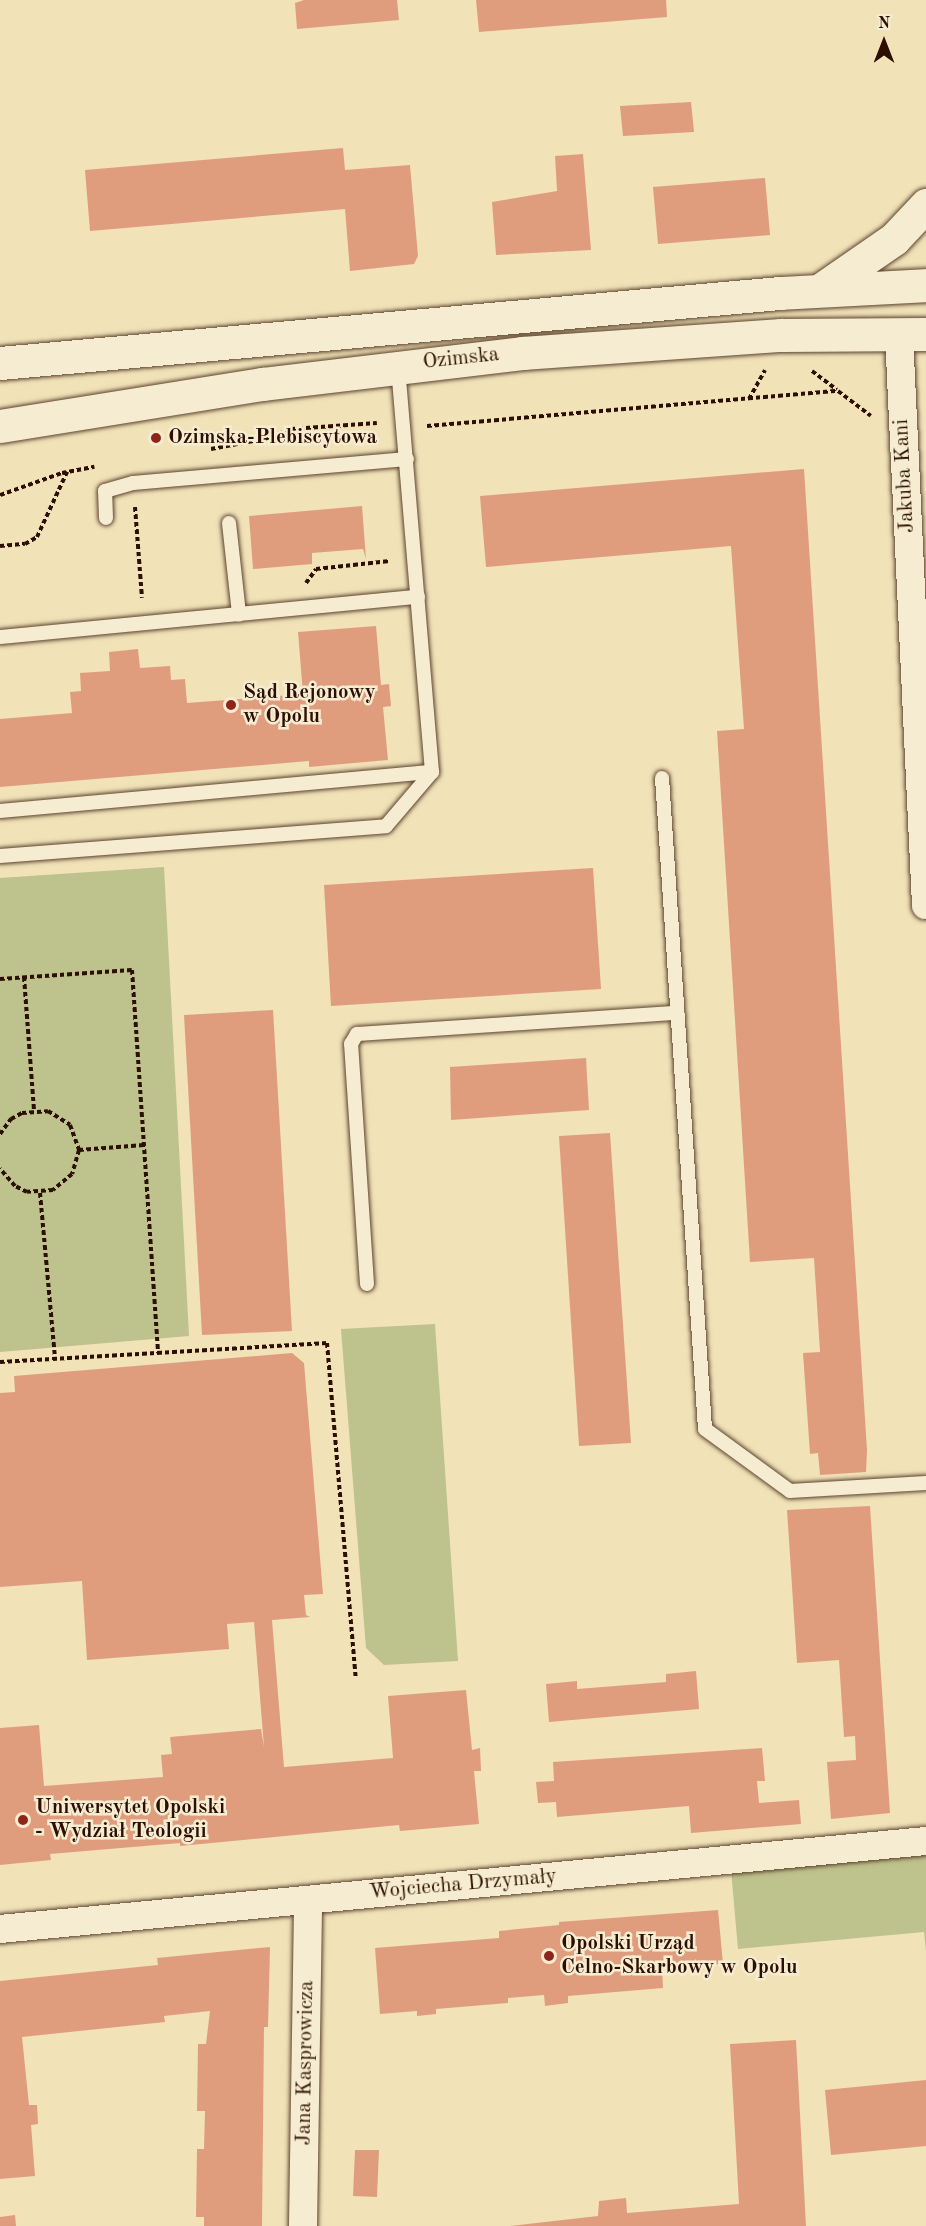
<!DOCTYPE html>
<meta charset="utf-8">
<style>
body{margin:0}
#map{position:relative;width:926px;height:2226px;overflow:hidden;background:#f1e2b8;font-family:"Old Standard TT",serif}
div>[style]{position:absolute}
.green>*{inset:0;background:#bec28c}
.building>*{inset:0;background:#e09d7e}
.path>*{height:4px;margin-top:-2px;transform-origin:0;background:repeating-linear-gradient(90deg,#2c0f00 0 4.5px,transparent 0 7.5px)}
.roads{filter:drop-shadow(0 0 2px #5d442e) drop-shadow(0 0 2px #5d442e)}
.lane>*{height:14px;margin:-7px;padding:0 7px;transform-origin:7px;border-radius:7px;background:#f6ecd1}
.street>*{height:28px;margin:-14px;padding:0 14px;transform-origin:14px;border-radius:14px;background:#f6ecd1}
.secondary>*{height:33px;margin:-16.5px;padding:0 16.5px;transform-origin:16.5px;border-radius:16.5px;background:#f6ecd1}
.dots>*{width:16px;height:16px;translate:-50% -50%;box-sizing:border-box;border:3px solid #f6ecd1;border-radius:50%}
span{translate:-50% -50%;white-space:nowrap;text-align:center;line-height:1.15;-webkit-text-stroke:5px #f6ecd1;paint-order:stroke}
.street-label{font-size:21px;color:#2c0f00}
.poi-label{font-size:21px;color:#2c0f00;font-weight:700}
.left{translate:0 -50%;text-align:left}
.north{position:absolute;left:854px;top:12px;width:60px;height:60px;-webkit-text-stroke:4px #f6ecd1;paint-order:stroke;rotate:0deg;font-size:16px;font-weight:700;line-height:24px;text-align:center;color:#2c0f00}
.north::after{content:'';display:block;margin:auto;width:21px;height:27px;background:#2c0f00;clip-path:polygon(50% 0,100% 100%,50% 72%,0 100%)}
</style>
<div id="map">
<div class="green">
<div style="clip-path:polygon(164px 867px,189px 1336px,0 1352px,0 878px)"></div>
<div style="clip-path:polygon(435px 1324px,458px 1661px,384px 1665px,366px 1648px,341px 1329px)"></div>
<div style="clip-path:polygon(926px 1841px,926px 1952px,924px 1932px,738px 1949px,730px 1859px)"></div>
</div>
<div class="building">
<div style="clip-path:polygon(304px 0,397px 0,399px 20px,297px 29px,295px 3px)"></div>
<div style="clip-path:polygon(476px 0,666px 0,667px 17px,479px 32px)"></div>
<div style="clip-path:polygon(691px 102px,694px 132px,623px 136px,620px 106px)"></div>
<div style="clip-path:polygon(343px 148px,345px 170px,410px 165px,418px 256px,414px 264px,350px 271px,345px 209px,90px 231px,85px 170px)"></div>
<div style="clip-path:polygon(583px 154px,591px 250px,496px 255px,492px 202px,557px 191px,555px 156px)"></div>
<div style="clip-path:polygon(765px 178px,770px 235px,658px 244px,653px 187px)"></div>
<div style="clip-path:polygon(804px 469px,867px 1450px,866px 1472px,820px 1475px,818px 1453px,810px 1454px,803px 1353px,820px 1352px,814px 1258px,750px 1262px,717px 731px,744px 729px,731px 546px,486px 567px,480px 496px)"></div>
<div style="clip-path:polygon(362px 506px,366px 559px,363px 549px,312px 553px,312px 564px,253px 569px,249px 516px)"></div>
<div style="clip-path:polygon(376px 626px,381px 685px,389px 684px,391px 706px,383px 707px,388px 760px,309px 767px,309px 761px,0 787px,0 719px,72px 713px,70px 692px,81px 691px,80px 673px,110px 671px,109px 652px,138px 649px,140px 668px,170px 666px,171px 680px,185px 679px,187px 703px,303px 694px,298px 632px)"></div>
<div style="clip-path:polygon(593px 868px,601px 989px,331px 1006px,324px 885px)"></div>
<div style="clip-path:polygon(273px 1010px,292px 1331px,202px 1335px,184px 1015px)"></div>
<div style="clip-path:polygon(586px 1058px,589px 1110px,451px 1120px,450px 1067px)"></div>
<div style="clip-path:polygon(610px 1133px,631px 1443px,579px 1446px,559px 1136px)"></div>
<div style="clip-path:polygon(292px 1353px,304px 1363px,323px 1594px,304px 1595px,306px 1615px,310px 1617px,272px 1620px,284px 1767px,393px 1758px,388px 1696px,466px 1690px,472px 1750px,480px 1748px,481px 1771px,474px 1771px,479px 1824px,400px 1831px,399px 1825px,180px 1846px,180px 1843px,50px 1854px,51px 1860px,0 1865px,0 1728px,39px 1725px,44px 1786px,163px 1777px,161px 1755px,172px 1754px,170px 1737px,261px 1729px,264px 1747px,254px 1622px,227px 1624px,229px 1649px,87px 1660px,82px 1581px,0 1587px,0 1393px,15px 1392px,14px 1376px)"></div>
<div style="clip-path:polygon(870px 1506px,890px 1813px,831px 1819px,827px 1762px,856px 1760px,855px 1736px,844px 1737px,839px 1660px,797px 1663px,787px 1510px)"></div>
<div style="clip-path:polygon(696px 1671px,699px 1709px,549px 1722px,546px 1684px,577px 1681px,577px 1689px,666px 1682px,666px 1674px)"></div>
<div style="clip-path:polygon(762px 1748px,765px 1781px,757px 1781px,759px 1803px,799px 1800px,801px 1824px,691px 1833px,689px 1806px,557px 1817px,556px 1802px,538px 1803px,536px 1782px,554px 1781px,553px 1762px)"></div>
<div style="clip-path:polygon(718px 1910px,723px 1964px,662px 1969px,663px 1988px,568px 1996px,568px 2003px,545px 2006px,544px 1995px,508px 1998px,508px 2003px,436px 2009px,436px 2014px,417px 2016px,417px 2011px,380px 2014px,375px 1948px,499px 1938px,499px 1931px,559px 1925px,559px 1922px)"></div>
<div style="clip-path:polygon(270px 1947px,268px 2027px,264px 2027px,262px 2226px,204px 2226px,204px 2217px,196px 2217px,197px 2149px,204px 2149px,205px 2111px,197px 2111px,198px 2044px,206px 2044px,210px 2011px,164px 2016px,165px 2022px,22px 2037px,29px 2105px,37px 2105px,38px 2124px,31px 2125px,35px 2176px,0 2179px,0 1981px,158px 1965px,157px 1958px)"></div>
<div style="clip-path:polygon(796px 2040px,806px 2226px,510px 2226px,598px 2216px,599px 2201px,626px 2198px,627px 2213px,739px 2204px,730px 2044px)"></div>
<div style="clip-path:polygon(926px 2080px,926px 2146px,831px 2155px,825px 2090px)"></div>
<div style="clip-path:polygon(355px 2150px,379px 2150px,377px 2197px,353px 2196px)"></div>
<div style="clip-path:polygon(15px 2215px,16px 2226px,0 2226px,0 2217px)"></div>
</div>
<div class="path">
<div style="left:812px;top:371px;width:31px;rotate:37deg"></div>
<div style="left:749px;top:399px;width:33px;rotate:-61deg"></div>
<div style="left:427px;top:426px;width:412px;rotate:-4.9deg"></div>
<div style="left:838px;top:391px;width:41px;rotate:37.1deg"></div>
<div style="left:211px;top:449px;width:54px;rotate:-10.7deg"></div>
<div style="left:264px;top:439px;width:29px;rotate:-20deg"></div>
<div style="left:291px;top:429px;width:86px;rotate:-4deg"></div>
<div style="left:0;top:495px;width:66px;rotate:-19.5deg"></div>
<div style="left:62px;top:473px;width:33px;rotate:-11deg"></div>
<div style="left:135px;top:507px;width:91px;rotate:85.6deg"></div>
<div style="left:0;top:546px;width:25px;rotate:-5deg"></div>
<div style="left:25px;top:544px;width:14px;rotate:-30deg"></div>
<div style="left:37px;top:537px;width:72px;rotate:-65.2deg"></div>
<div style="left:306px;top:583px;width:17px;rotate:-54deg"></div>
<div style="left:316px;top:569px;width:74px;rotate:-6.2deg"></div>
<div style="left:24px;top:977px;width:133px;rotate:85.7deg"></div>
<div style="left:0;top:979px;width:132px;rotate:-3.9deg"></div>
<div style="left:132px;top:970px;width:384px;rotate:86.1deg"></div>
<div style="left:0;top:1134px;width:19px;rotate:-54deg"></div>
<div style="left:11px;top:1119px;width:13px;rotate:-29deg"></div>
<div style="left:22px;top:1113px;width:26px;rotate:-4deg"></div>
<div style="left:48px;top:1111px;width:26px;rotate:32deg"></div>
<div style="left:70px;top:1125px;width:27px;rotate:70deg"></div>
<div style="left:79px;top:1150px;width:25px;rotate:106deg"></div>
<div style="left:72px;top:1174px;width:25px;rotate:140deg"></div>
<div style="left:53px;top:1190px;width:26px;rotate:176deg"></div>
<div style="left:27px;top:1192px;width:13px;rotate:-153deg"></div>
<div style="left:15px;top:1186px;width:23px;rotate:-131deg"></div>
<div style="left:79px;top:1150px;width:65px;rotate:-4.4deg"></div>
<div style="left:40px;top:1193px;width:167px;rotate:84.8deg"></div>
<div style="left:0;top:1362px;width:328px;rotate:-3.3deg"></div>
<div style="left:327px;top:1343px;width:336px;rotate:85.1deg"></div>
</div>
<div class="roads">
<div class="lane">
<div style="left:106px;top:518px;width:27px;rotate:-92deg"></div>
<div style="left:105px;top:491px;width:29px;rotate:-16deg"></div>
<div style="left:133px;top:483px;width:275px;rotate:-5deg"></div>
<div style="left:229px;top:523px;width:92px;rotate:83.7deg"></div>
<div style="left:0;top:637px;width:420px;rotate:-5.5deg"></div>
<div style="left:662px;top:778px;width:652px;rotate:86.22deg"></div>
<div style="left:705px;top:1429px;width:105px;rotate:36.1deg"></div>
<div style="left:790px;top:1491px;width:136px;rotate:-3.4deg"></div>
<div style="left:0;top:811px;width:434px;rotate:-5.2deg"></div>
<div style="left:0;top:856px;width:387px;rotate:-4.4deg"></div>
<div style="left:386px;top:826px;width:71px;rotate:-49.6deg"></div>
<div style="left:432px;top:772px;width:406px;rotate:-94.8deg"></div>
<div style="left:367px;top:1284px;width:241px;rotate:-93.8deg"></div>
<div style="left:351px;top:1044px;width:12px;rotate:-59deg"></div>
<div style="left:357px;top:1034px;width:321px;rotate:-3.8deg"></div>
</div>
<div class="street">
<div style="left:899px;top:335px;width:571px;rotate:87.29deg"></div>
<div style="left:0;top:1929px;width:930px;rotate:-5.43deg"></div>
<div style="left:303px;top:2226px;width:326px;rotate:-89.1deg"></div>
</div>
<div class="secondary">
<div style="left:823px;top:288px;width:86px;rotate:-34.6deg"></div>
<div style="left:894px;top:239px;width:47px;rotate:-46.7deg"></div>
<div style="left:0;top:363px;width:783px;rotate:-5.13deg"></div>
<div style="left:780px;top:293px;width:146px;rotate:-3.1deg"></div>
<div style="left:0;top:426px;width:266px;rotate:-9.1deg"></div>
<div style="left:263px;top:384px;width:261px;rotate:-6.8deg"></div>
<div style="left:522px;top:353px;width:260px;rotate:-4deg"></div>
<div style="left:781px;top:335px;width:145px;rotate:-0.4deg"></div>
</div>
</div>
<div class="dots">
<div style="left:156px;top:438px;background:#8f2418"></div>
<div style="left:231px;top:705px;background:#8f2418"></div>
<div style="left:23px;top:1820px;background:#8f2418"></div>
<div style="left:549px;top:1956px;background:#8f2418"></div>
</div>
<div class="street-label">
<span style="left:461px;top:359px;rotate:-6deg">Ozimska</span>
<span style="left:905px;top:476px;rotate:-93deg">Jakuba Kani</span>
<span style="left:463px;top:1885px;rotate:-5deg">Wojciecha Drzymały</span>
<span style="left:306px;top:2063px;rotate:-89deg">Jana Kasprowicza</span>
</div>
<div class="poi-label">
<span class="left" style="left:168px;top:438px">Ozimska-Plebiscytowa</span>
<span class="left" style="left:243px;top:705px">Sąd Rejonowy<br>w Opolu</span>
<span class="left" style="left:35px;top:1820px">Uniwersytet Opolski<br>- Wydział Teologii</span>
<span class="left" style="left:561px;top:1956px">Opolski Urząd<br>Celno-Skarbowy w Opolu</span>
</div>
<div class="north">N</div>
</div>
